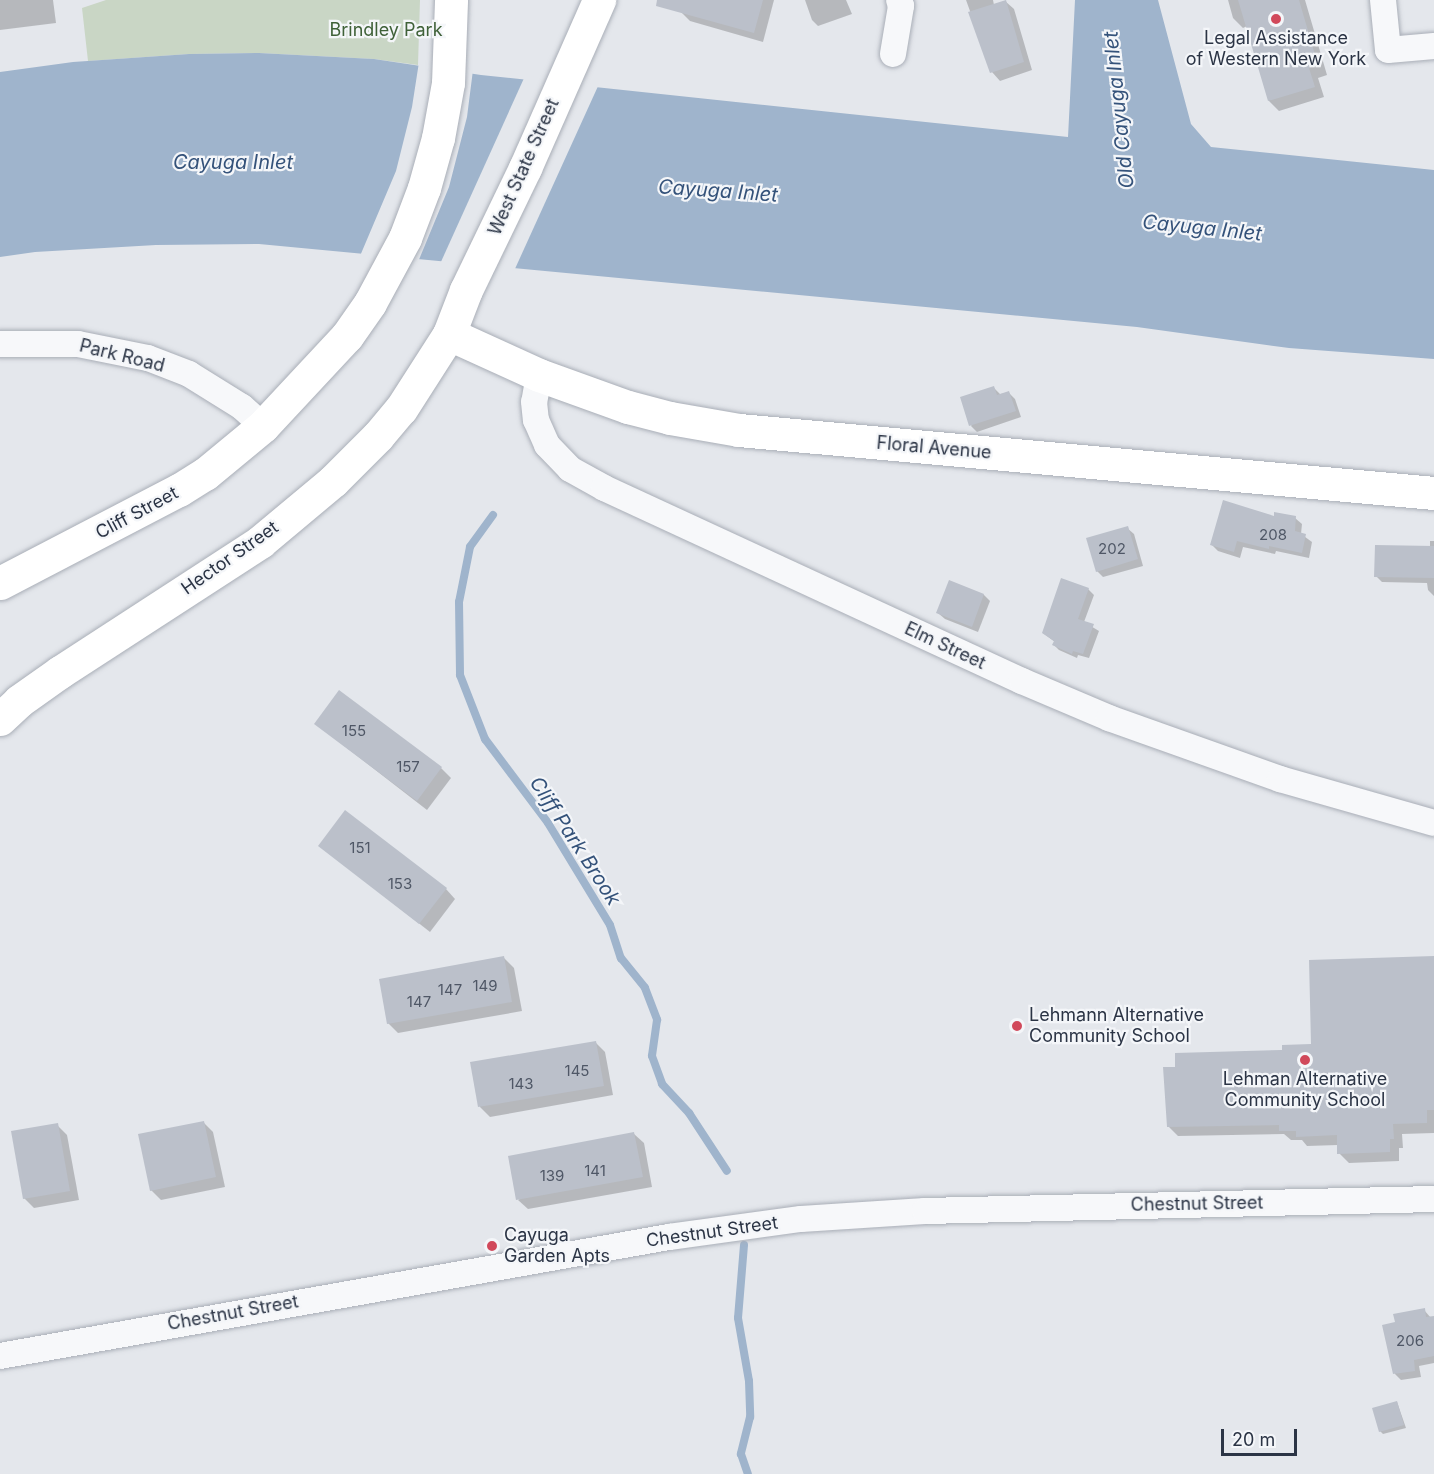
<!DOCTYPE html>
<style>
body{margin:0}
#map{position:relative;width:1434px;height:1474px;overflow:hidden;background:#e4e7ec;font-family:Inter,sans-serif}
div>[style]{position:absolute}
.green>*{inset:0;background:#c9d6c5}
.water>*{inset:0;background:#9fb4cc}
.pier>*{inset:0;background:#e4e7ec}
.shadow>*{inset:0;background:#0003}
.stream>*{height:8px;margin:-4px;padding:0 4px;transform-origin:4px;border-radius:4px;background:#9fb4cc}
.building>*{inset:0;background:#bbc0ca}
.roads{filter:drop-shadow(0 0 2px #a9aeb7) drop-shadow(0 0 2px #a9aeb7)}
.street>*{height:26px;margin:-13px;padding:0 13px;transform-origin:13px;border-radius:13px;background:#f7f8fa}
.primary>*{height:33px;margin:-16.5px;padding:0 16.5px;transform-origin:16.5px;border-radius:16.5px;background:#fff}
.dots>*{width:16px;height:16px;translate:-50% -50%;box-sizing:border-box;border:3px solid #f4f6f9;border-radius:50%}
span{translate:-50% -50%;white-space:nowrap;text-align:center;line-height:1.15;-webkit-text-stroke:4.5px #f4f6f9;paint-order:stroke}
.number-label{font-size:15px;color:#4f5766}
.number-label span{-webkit-text-stroke-width:0}
.park-label{font-size:18px;color:#3f6138}
.poi-label{font-size:18px;color:#2b3445}
.left{translate:0 -50%;text-align:left}
.street-label{font-size:18px;color:#2b3445}
.water-label{font-size:20px;color:#34527a;font-style:italic}
.scale{position:absolute;left:1221px;top:1429px;width:76px;height:27px;box-sizing:border-box;border:3px solid #2b3445;border-top:0;padding-left:8px;font-size:18px;line-height:21px;white-space:nowrap;color:#2b3445;-webkit-text-stroke:4px #f4f6f9;paint-order:stroke}
</style>
<div id="map">
<div class="green">
<div style="clip-path:polygon(106px 0,420px 0,418px 65px,374px 59px,259px 53px,189px 54px,88px 61px,82px 8px)"></div>
</div>
<div class="water">
<div style="clip-path:polygon(1075px 0,1158px 0,1191px 124px,1211px 147px,1434px 170px,1434px 359px,1289px 348px,1137px 327px,259px 244px,156px 245px,35px 252px,0 257px,0 72px,73px 62px,189px 54px,259px 53px,374px 59px,481px 75px,1068px 137px)"></div>
</div>
<div class="pier">
<div style="clip-path:polygon(419px 62px,473px 70px,467px 117px,449px 187px,418px 262px,360px 256px,396px 171px,412px 107px)"></div>
<div style="clip-path:polygon(525px 76px,599px 84px,514px 271px,440px 264px)"></div>
</div>
<div class="shadow">
<div style="clip-path:polygon(0 0,53px 0,56px 23px,0 30px)"></div>
<div style="clip-path:polygon(684px 0,774px 0,763px 42px,690px 21px,681px 12px)"></div>
<div style="clip-path:polygon(805px 0,846px 0,852px 14px,818px 26px,812px 20px)"></div>
<div style="clip-path:polygon(966px 0,993px 0,994px 5px,1005px 1px,1014px 9px,1032px 70px,1000px 81px,992px 72px)"></div>
<div style="clip-path:polygon(1228px 0,1305px 0,1327px 75px,1318px 78px,1324px 97px,1279px 111px,1269px 101px,1247px 26px,1243px 28px,1233px 18px)"></div>
<div style="clip-path:polygon(994px 388px,1000px 394px,1009px 393px,1015px 399px,1021px 417px,977px 432px,971px 426px)"></div>
<div style="clip-path:polygon(1275px 518px,1295px 518px,1302px 524px,1301px 534px,1312px 542px,1309px 558px,1276px 551px,1275px 554px,1243px 547px,1240px 558px,1218px 551px,1212px 545px)"></div>
<div style="clip-path:polygon(1127px 528px,1134px 534px,1143px 566px,1103px 577px,1097px 571px)"></div>
<div style="clip-path:polygon(1430px 541px,1434px 541px,1434px 596px,1428px 590px,1427px 583px,1382px 582px,1376px 576px,1430px 548px)"></div>
<div style="clip-path:polygon(950px 582px,984px 595px,990px 601px,978px 632px,945px 619px,938px 613px)"></div>
<div style="clip-path:polygon(1088px 589px,1094px 595px,1084px 622px,1099px 631px,1089px 658px,1078px 655px,1077px 658px,1059px 650px,1054px 645px,1055px 642px,1043px 633px)"></div>
<div style="clip-path:polygon(316px 724px,441px 768px,451px 778px,427px 810px)"></div>
<div style="clip-path:polygon(320px 846px,446px 889px,455px 899px,430px 932px)"></div>
<div style="clip-path:polygon(504px 958px,514px 968px,522px 1011px,398px 1033px,388px 1023px)"></div>
<div style="clip-path:polygon(1434px 958px,1434px 1133px,1402px 1134px,1403px 1148px,1399px 1148px,1399px 1161px,1349px 1163px,1339px 1153px,1338px 1145px,1307px 1146px,1302px 1140px,1291px 1140px,1284px 1134px,1178px 1136px,1168px 1126px,1177px 1068px,1313px 1045px)"></div>
<div style="clip-path:polygon(595px 1042px,605px 1052px,613px 1095px,490px 1117px,480px 1107px,472px 1064px)"></div>
<div style="clip-path:polygon(203px 1122px,213px 1132px,225px 1187px,161px 1200px,151px 1190px)"></div>
<div style="clip-path:polygon(57px 1125px,67px 1135px,79px 1200px,34px 1208px,24px 1198px)"></div>
<div style="clip-path:polygon(634px 1134px,644px 1143px,652px 1187px,528px 1209px,518px 1200px)"></div>
<div style="clip-path:polygon(1424px 1310px,1431px 1318px,1434px 1317px,1434px 1363px,1419px 1366px,1421px 1377px,1401px 1380px,1395px 1374px,1397px 1324px)"></div>
<div style="clip-path:polygon(1397px 1402px,1406px 1428px,1383px 1434px,1380px 1431px)"></div>
</div>
<div class="stream">
<div style="left:493px;top:515px;width:39px;rotate:126deg"></div>
<div style="left:470px;top:547px;width:56px;rotate:101.3deg"></div>
<div style="left:459px;top:602px;width:73px;rotate:89.2deg"></div>
<div style="left:460px;top:675px;width:69px;rotate:68.7deg"></div>
<div style="left:485px;top:739px;width:105px;rotate:53.1deg"></div>
<div style="left:548px;top:823px;width:119px;rotate:58.7deg"></div>
<div style="left:610px;top:925px;width:35px;rotate:72deg"></div>
<div style="left:621px;top:958px;width:38px;rotate:51deg"></div>
<div style="left:645px;top:988px;width:34px;rotate:69deg"></div>
<div style="left:657px;top:1020px;width:36px;rotate:98deg"></div>
<div style="left:652px;top:1056px;width:30px;rotate:70deg"></div>
<div style="left:662px;top:1084px;width:40px;rotate:47deg"></div>
<div style="left:689px;top:1113px;width:69px;rotate:56.8deg"></div>
<div style="left:744px;top:1245px;width:73px;rotate:94.7deg"></div>
<div style="left:738px;top:1318px;width:64px;rotate:80.1deg"></div>
<div style="left:749px;top:1381px;width:36px;rotate:88deg"></div>
<div style="left:750px;top:1417px;width:38px;rotate:104deg"></div>
<div style="left:741px;top:1454px;width:21px;rotate:71deg"></div>
</div>
<div class="building">
<div style="clip-path:polygon(657px 0,763px 0,754px 33px,656px 6px)"></div>
<div style="clip-path:polygon(1006px 0,1024px 62px,990px 73px,968px 12px)"></div>
<div style="clip-path:polygon(1238px 0,1299px 0,1318px 65px,1309px 68px,1315px 87px,1268px 101px)"></div>
<div style="clip-path:polygon(994px 386px,997px 395px,1009px 391px,1016px 411px,969px 426px,960px 397px)"></div>
<div style="clip-path:polygon(1223px 500px,1274px 516px,1274px 512px,1296px 516px,1295px 531px,1306px 534px,1302px 553px,1269px 546px,1269px 549px,1237px 541px,1234px 552px,1210px 545px)"></div>
<div style="clip-path:polygon(1128px 526px,1138px 559px,1096px 572px,1086px 538px)"></div>
<div style="clip-path:polygon(1375px 545px,1434px 546px,1434px 578px,1374px 577px)"></div>
<div style="clip-path:polygon(1061px 578px,1089px 588px,1078px 619px,1094px 624px,1083px 654px,1073px 651px,1072px 654px,1052px 645px,1054px 641px,1042px 633px)"></div>
<div style="clip-path:polygon(949px 580px,984px 594px,972px 627px,936px 613px)"></div>
<div style="clip-path:polygon(339px 690px,442px 767px,417px 801px,314px 724px)"></div>
<div style="clip-path:polygon(345px 810px,447px 888px,419px 924px,318px 846px)"></div>
<div style="clip-path:polygon(504px 956px,512px 1002px,387px 1024px,379px 979px)"></div>
<div style="clip-path:polygon(1434px 956px,1434px 1110px,1427px 1110px,1427px 1123px,1393px 1124px,1394px 1139px,1390px 1139px,1390px 1152px,1337px 1154px,1337px 1135px,1296px 1137px,1296px 1131px,1279px 1131px,1279px 1125px,1167px 1127px,1163px 1067px,1175px 1067px,1175px 1053px,1282px 1050px,1282px 1045px,1311px 1044px,1309px 960px)"></div>
<div style="clip-path:polygon(596px 1041px,604px 1086px,478px 1107px,470px 1062px)"></div>
<div style="clip-path:polygon(204px 1121px,216px 1177px,150px 1191px,138px 1134px)"></div>
<div style="clip-path:polygon(58px 1123px,70px 1191px,23px 1199px,11px 1131px)"></div>
<div style="clip-path:polygon(634px 1132px,643px 1177px,516px 1200px,508px 1156px)"></div>
<div style="clip-path:polygon(1425px 1308px,1426px 1317px,1434px 1316px,1434px 1356px,1414px 1360px,1415px 1371px,1393px 1374px,1382px 1325px,1395px 1322px,1393px 1314px)"></div>
<div style="clip-path:polygon(1397px 1401px,1404px 1425px,1379px 1432px,1372px 1408px)"></div>
</div>
<div class="roads">
<div class="street">
<div style="left:1383px;top:0;width:50px;rotate:84.3deg"></div>
<div style="left:1388px;top:50px;width:46px;rotate:-5deg"></div>
<div style="left:893px;top:54px;width:49px;rotate:-80.5deg"></div>
<div style="left:901px;top:6px;width:6px;rotate:-108deg"></div>
<div style="left:0;top:344px;width:78px"></div>
<div style="left:78px;top:344px;width:71px;rotate:11.3deg"></div>
<div style="left:148px;top:358px;width:44px;rotate:21.3deg"></div>
<div style="left:189px;top:374px;width:62px;rotate:31.9deg"></div>
<div style="left:242px;top:407px;width:28px;rotate:42deg"></div>
<div style="left:539px;top:375px;width:27px;rotate:100deg"></div>
<div style="left:534px;top:402px;width:18px;rotate:84deg"></div>
<div style="left:536px;top:420px;width:27px;rotate:66deg"></div>
<div style="left:547px;top:445px;width:33px;rotate:46deg"></div>
<div style="left:570px;top:469px;width:39px;rotate:29deg"></div>
<div style="left:604px;top:488px;width:460px;rotate:24.8deg"></div>
<div style="left:1022px;top:681px;width:95px;rotate:23deg"></div>
<div style="left:1109px;top:718px;width:182px;rotate:19.6deg"></div>
<div style="left:1280px;top:779px;width:160px;rotate:15.9deg"></div>
<div style="left:0;top:1356px;width:680px;rotate:-10.09deg"></div>
<div style="left:669px;top:1237px;width:133px;rotate:-7.8deg"></div>
<div style="left:801px;top:1219px;width:124px;rotate:-3.7deg"></div>
<div style="left:925px;top:1211px;width:509px;rotate:-1.35deg"></div>
</div>
<div class="primary">
<div style="left:449px;top:334px;width:99px;rotate:24.5deg"></div>
<div style="left:539px;top:375px;width:95px;rotate:19.8deg"></div>
<div style="left:628px;top:407px;width:43px;rotate:14.7deg"></div>
<div style="left:670px;top:418px;width:70px;rotate:9.9deg"></div>
<div style="left:739px;top:430px;width:698px;rotate:5.18deg"></div>
<div style="left:0;top:583px;width:202px;rotate:-27.5deg"></div>
<div style="left:179px;top:490px;width:31px;rotate:-32deg"></div>
<div style="left:205px;top:474px;width:75px;rotate:-39.6deg"></div>
<div style="left:263px;top:426px;width:123px;rotate:-47deg"></div>
<div style="left:347px;top:336px;width:40px;rotate:-55.1deg"></div>
<div style="left:370px;top:303px;width:74px;rotate:-61.7deg"></div>
<div style="left:405px;top:238px;width:53px;rotate:-69.2deg"></div>
<div style="left:424px;top:188px;width:52px;rotate:-74.4deg"></div>
<div style="left:438px;top:138px;width:56px;rotate:-79.7deg"></div>
<div style="left:448px;top:83px;width:83px;rotate:-87.9deg"></div>
<div style="left:0;top:719px;width:26px;rotate:-43deg"></div>
<div style="left:19px;top:701px;width:50px;rotate:-35.3deg"></div>
<div style="left:60px;top:672px;width:239px;rotate:-33deg"></div>
<div style="left:260px;top:542px;width:95px;rotate:-39.9deg"></div>
<div style="left:333px;top:481px;width:64px;rotate:-45deg"></div>
<div style="left:378px;top:436px;width:35px;rotate:-50deg"></div>
<div style="left:401px;top:409px;width:89px;rotate:-57.4deg"></div>
<div style="left:449px;top:334px;width:47px;rotate:-68.9deg"></div>
<div style="left:466px;top:290px;width:136px;rotate:-64.2deg"></div>
<div style="left:525px;top:168px;width:184px;rotate:-66.2deg"></div>
</div>
</div>
<div class="dots">
<div style="left:1276px;top:19px;background:#d1495b"></div>
<div style="left:1017px;top:1026px;background:#d1495b"></div>
<div style="left:1305px;top:1060px;background:#d1495b"></div>
<div style="left:492px;top:1246px;background:#d1495b"></div>
</div>
<div class="number-label">
<span style="left:1273px;top:535px">208</span>
<span style="left:1112px;top:549px">202</span>
<span style="left:354px;top:731px">155</span>
<span style="left:408px;top:767px">157</span>
<span style="left:360px;top:848px">151</span>
<span style="left:400px;top:884px">153</span>
<span style="left:485px;top:986px">149</span>
<span style="left:450px;top:990px">147</span>
<span style="left:419px;top:1002px">147</span>
<span style="left:577px;top:1071px">145</span>
<span style="left:521px;top:1084px">143</span>
<span style="left:595px;top:1171px">141</span>
<span style="left:552px;top:1176px">139</span>
<span style="left:1410px;top:1341px">206</span>
</div>
<div class="park-label">
<span style="left:386px;top:30px">Brindley Park</span>
</div>
<div class="poi-label">
<span style="left:1276px;top:49px">Legal Assistance<br>of Western New York</span>
<span class="left" style="left:1029px;top:1026px">Lehmann Alternative<br>Community School</span>
<span style="left:1305px;top:1090px">Lehman Alternative<br>Community School</span>
<span class="left" style="left:504px;top:1246px">Cayuga<br>Garden Apts</span>
</div>
<div class="street-label">
<span style="left:524px;top:167px;rotate:-66deg">West State Street</span>
<span style="left:122px;top:356px;rotate:14deg">Park Road</span>
<span style="left:934px;top:448px;rotate:5deg">Floral Avenue</span>
<span style="left:137px;top:513px;rotate:-28deg">Cliff Street</span>
<span style="left:230px;top:558px;rotate:-35deg">Hector Street</span>
<span style="left:945px;top:646px;rotate:25deg">Elm Street</span>
<span style="left:1197px;top:1204px;rotate:-1deg">Chestnut Street</span>
<span style="left:712px;top:1232px;rotate:-8deg">Chestnut Street</span>
<span style="left:233px;top:1313px;rotate:-10deg">Chestnut Street</span>
</div>
<div class="water-label">
<span style="left:1119px;top:110px;rotate:-96deg">Old Cayuga Inlet</span>
<span style="left:233px;top:162px">Cayuga Inlet</span>
<span style="left:718px;top:191px;rotate:4deg">Cayuga Inlet</span>
<span style="left:1202px;top:228px;rotate:6deg">Cayuga Inlet</span>
<span style="left:575px;top:841px;rotate:57deg">Cliff Park Brook</span>
</div>
<div class="scale">20 m</div>
</div>
